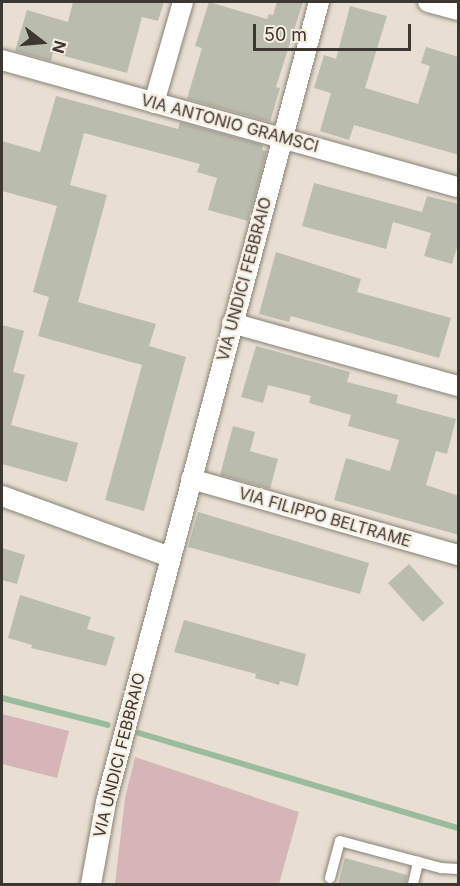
<!DOCTYPE html>
<style>
body{margin:0}
#map{position:relative;width:460px;height:886px;overflow:hidden;background:#e8dfd2;font-family:Inter,sans-serif}
div>[style]{position:absolute}
.green>*{inset:0;background:#d5b5b8}
.stream>*{height:6px;margin:-3px;padding:0 3px;transform-origin:3px;border-radius:3px;background:#9bbc9c}
.building>*{inset:0;background:#babcad}
.roads{filter:drop-shadow(0 0 2px #898175) drop-shadow(0 0 2px #898175)}
.lane>*{height:10px;margin:-5px;padding:0 5px;transform-origin:5px;border-radius:5px;background:#fff}
.street>*{height:20px;margin:-10px;padding:0 10px;transform-origin:10px;border-radius:10px;background:#fff}
span{translate:-50% -50%;white-space:nowrap;text-align:center;line-height:1.15;-webkit-text-stroke:4.5px #f5eddf;paint-order:stroke}
.street-label{font-size:16px;color:#3b3732}
.frame{position:absolute;inset:0;border:3px solid #3b3732;pointer-events:none}
.north{position:absolute;left:12px;top:12px;width:60px;height:60px;-webkit-text-stroke:4px #f5eddf;paint-order:stroke;rotate:106deg;font-size:16px;font-weight:700;line-height:24px;text-align:center;color:#3b3732}
.north::after{content:'';display:block;margin:auto;width:21px;height:27px;background:#3b3732;clip-path:polygon(50% 0,100% 100%,50% 72%,0 100%)}
.scale{position:absolute;left:253px;top:24px;width:158px;height:27px;box-sizing:border-box;border:3px solid #3b3732;border-top:0;padding-left:8px;font-size:18px;line-height:21px;white-space:nowrap;color:#3b3732;-webkit-text-stroke:4px #f5eddf;paint-order:stroke}
</style>
<div id="map">
<div class="green">
<div style="clip-path:polygon(2px 714px,69px 731px,57px 778px,2px 764px)"></div>
<div style="clip-path:polygon(135px 757px,299px 812px,279px 884px,115px 884px,125px 798px)"></div>
</div>
<div class="stream">
<div style="left:2px;top:698px;width:109px;rotate:14.3deg"></div>
<div style="left:139px;top:733px;width:333px;rotate:16.6deg"></div>
</div>
<div class="building">
<div style="clip-path:polygon(73px 2px,164px 2px,158px 21px,142px 17px,127px 73px,53px 53px,51px 61px,15px 51px,27px 10px,68px 22px)"></div>
<div style="clip-path:polygon(209px 2px,267px 19px,269px 14px,273px 15px,277px 2px,303px 2px,276px 87px,280px 88px,270px 122px,187px 99px,202px 48px,195px 46px)"></div>
<div style="clip-path:polygon(350px 6px,387px 16px,365px 88px,418px 104px,430px 66px,421px 63px,426px 47px,459px 57px,459px 155px,354px 125px,349px 140px,320px 131px,331px 93px,314px 88px,324px 55px,336px 59px)"></div>
<div style="clip-path:polygon(56px 96px,178px 129px,180px 122px,263px 145px,262px 150px,267px 151px,248px 221px,208px 210px,217px 178px,197px 172px,200px 164px,84px 133px,70px 185px,107px 195px,78px 302px,156px 324px,149px 346px,186px 357px,144px 511px,105px 500px,142px 365px,38px 336px,49px 297px,33px 292px,57px 206px,2px 191px,2px 141px,40px 152px)"></div>
<div style="clip-path:polygon(314px 183px,422px 212px,427px 196px,459px 204px,459px 241px,452px 264px,424px 256px,431px 233px,393px 222px,386px 249px,302px 226px)"></div>
<div style="clip-path:polygon(276px 252px,361px 279px,357px 292px,451px 318px,439px 358px,291px 316px,289px 322px,259px 314px)"></div>
<div style="clip-path:polygon(2px 325px,24px 331px,13px 372px,25px 375px,11px 425px,78px 443px,67px 482px,2px 464px)"></div>
<div style="clip-path:polygon(256px 346px,350px 372px,347px 382px,398px 395px,396px 403px,456px 419px,447px 454px,436px 451px,426px 485px,459px 496px,459px 535px,334px 500px,346px 458px,390px 471px,399px 440px,348px 426px,351px 415px,309px 403px,311px 396px,268px 385px,263px 403px,241px 397px)"></div>
<div style="clip-path:polygon(233px 426px,255px 432px,250px 451px,278px 459px,270px 489px,220px 475px)"></div>
<div style="clip-path:polygon(198px 512px,369px 563px,360px 594px,188px 547px)"></div>
<div style="clip-path:polygon(2px 548px,25px 555px,17px 584px,2px 580px)"></div>
<div style="clip-path:polygon(409px 564px,444px 603px,423px 622px,388px 583px)"></div>
<div style="clip-path:polygon(20px 595px,91px 617px,87px 629px,115px 637px,106px 666px,31px 648px,32px 645px,8px 638px)"></div>
<div style="clip-path:polygon(184px 620px,306px 654px,298px 686px,280px 681px,279px 685px,255px 678px,256px 674px,174px 652px)"></div>
<div style="clip-path:polygon(345px 858px,407px 875px,406px 885px,338px 885px)"></div>
</div>
<div class="roads">
<div class="lane">
<div style="left:330px;top:878px;width:38px;rotate:-75deg"></div>
<div style="left:340px;top:841px;width:105px;rotate:15deg"></div>
<div style="left:441px;top:868px;width:17px;rotate:3deg"></div>
<div style="left:413px;top:884px;width:23px;rotate:-77deg"></div>
</div>
<div class="street">
<div style="left:428px;top:2px;width:31px;rotate:15deg"></div>
<div style="left:2px;top:60px;width:473px;rotate:15.6deg"></div>
<div style="left:154px;top:103px;width:105px;rotate:-74deg"></div>
<div style="left:232px;top:323px;width:235px;rotate:15.6deg"></div>
<div style="left:191px;top:479px;width:278px;rotate:15.9deg"></div>
<div style="left:2px;top:496px;width:179px;rotate:20deg"></div>
<div style="left:91px;top:884px;width:83px;rotate:-79.6deg"></div>
<div style="left:106px;top:802px;width:828px;rotate:-75.09deg"></div>
</div>
</div>
<div class="street-label">
<span style="left:230px;top:123px;rotate:15deg">VIA ANTONIO GRAMSCI</span>
<span style="left:244px;top:279px;rotate:-75deg">VIA UNDICI FEBBRAIO</span>
<span style="left:325px;top:517px;rotate:16deg">VIA FILIPPO BELTRAME</span>
<span style="left:119px;top:755px;rotate:-76deg">VIA UNDICI FEBBRAIO</span>
</div>
<div class="frame"></div>
<div class="north">N</div>
<div class="scale">50 m</div>
</div>
